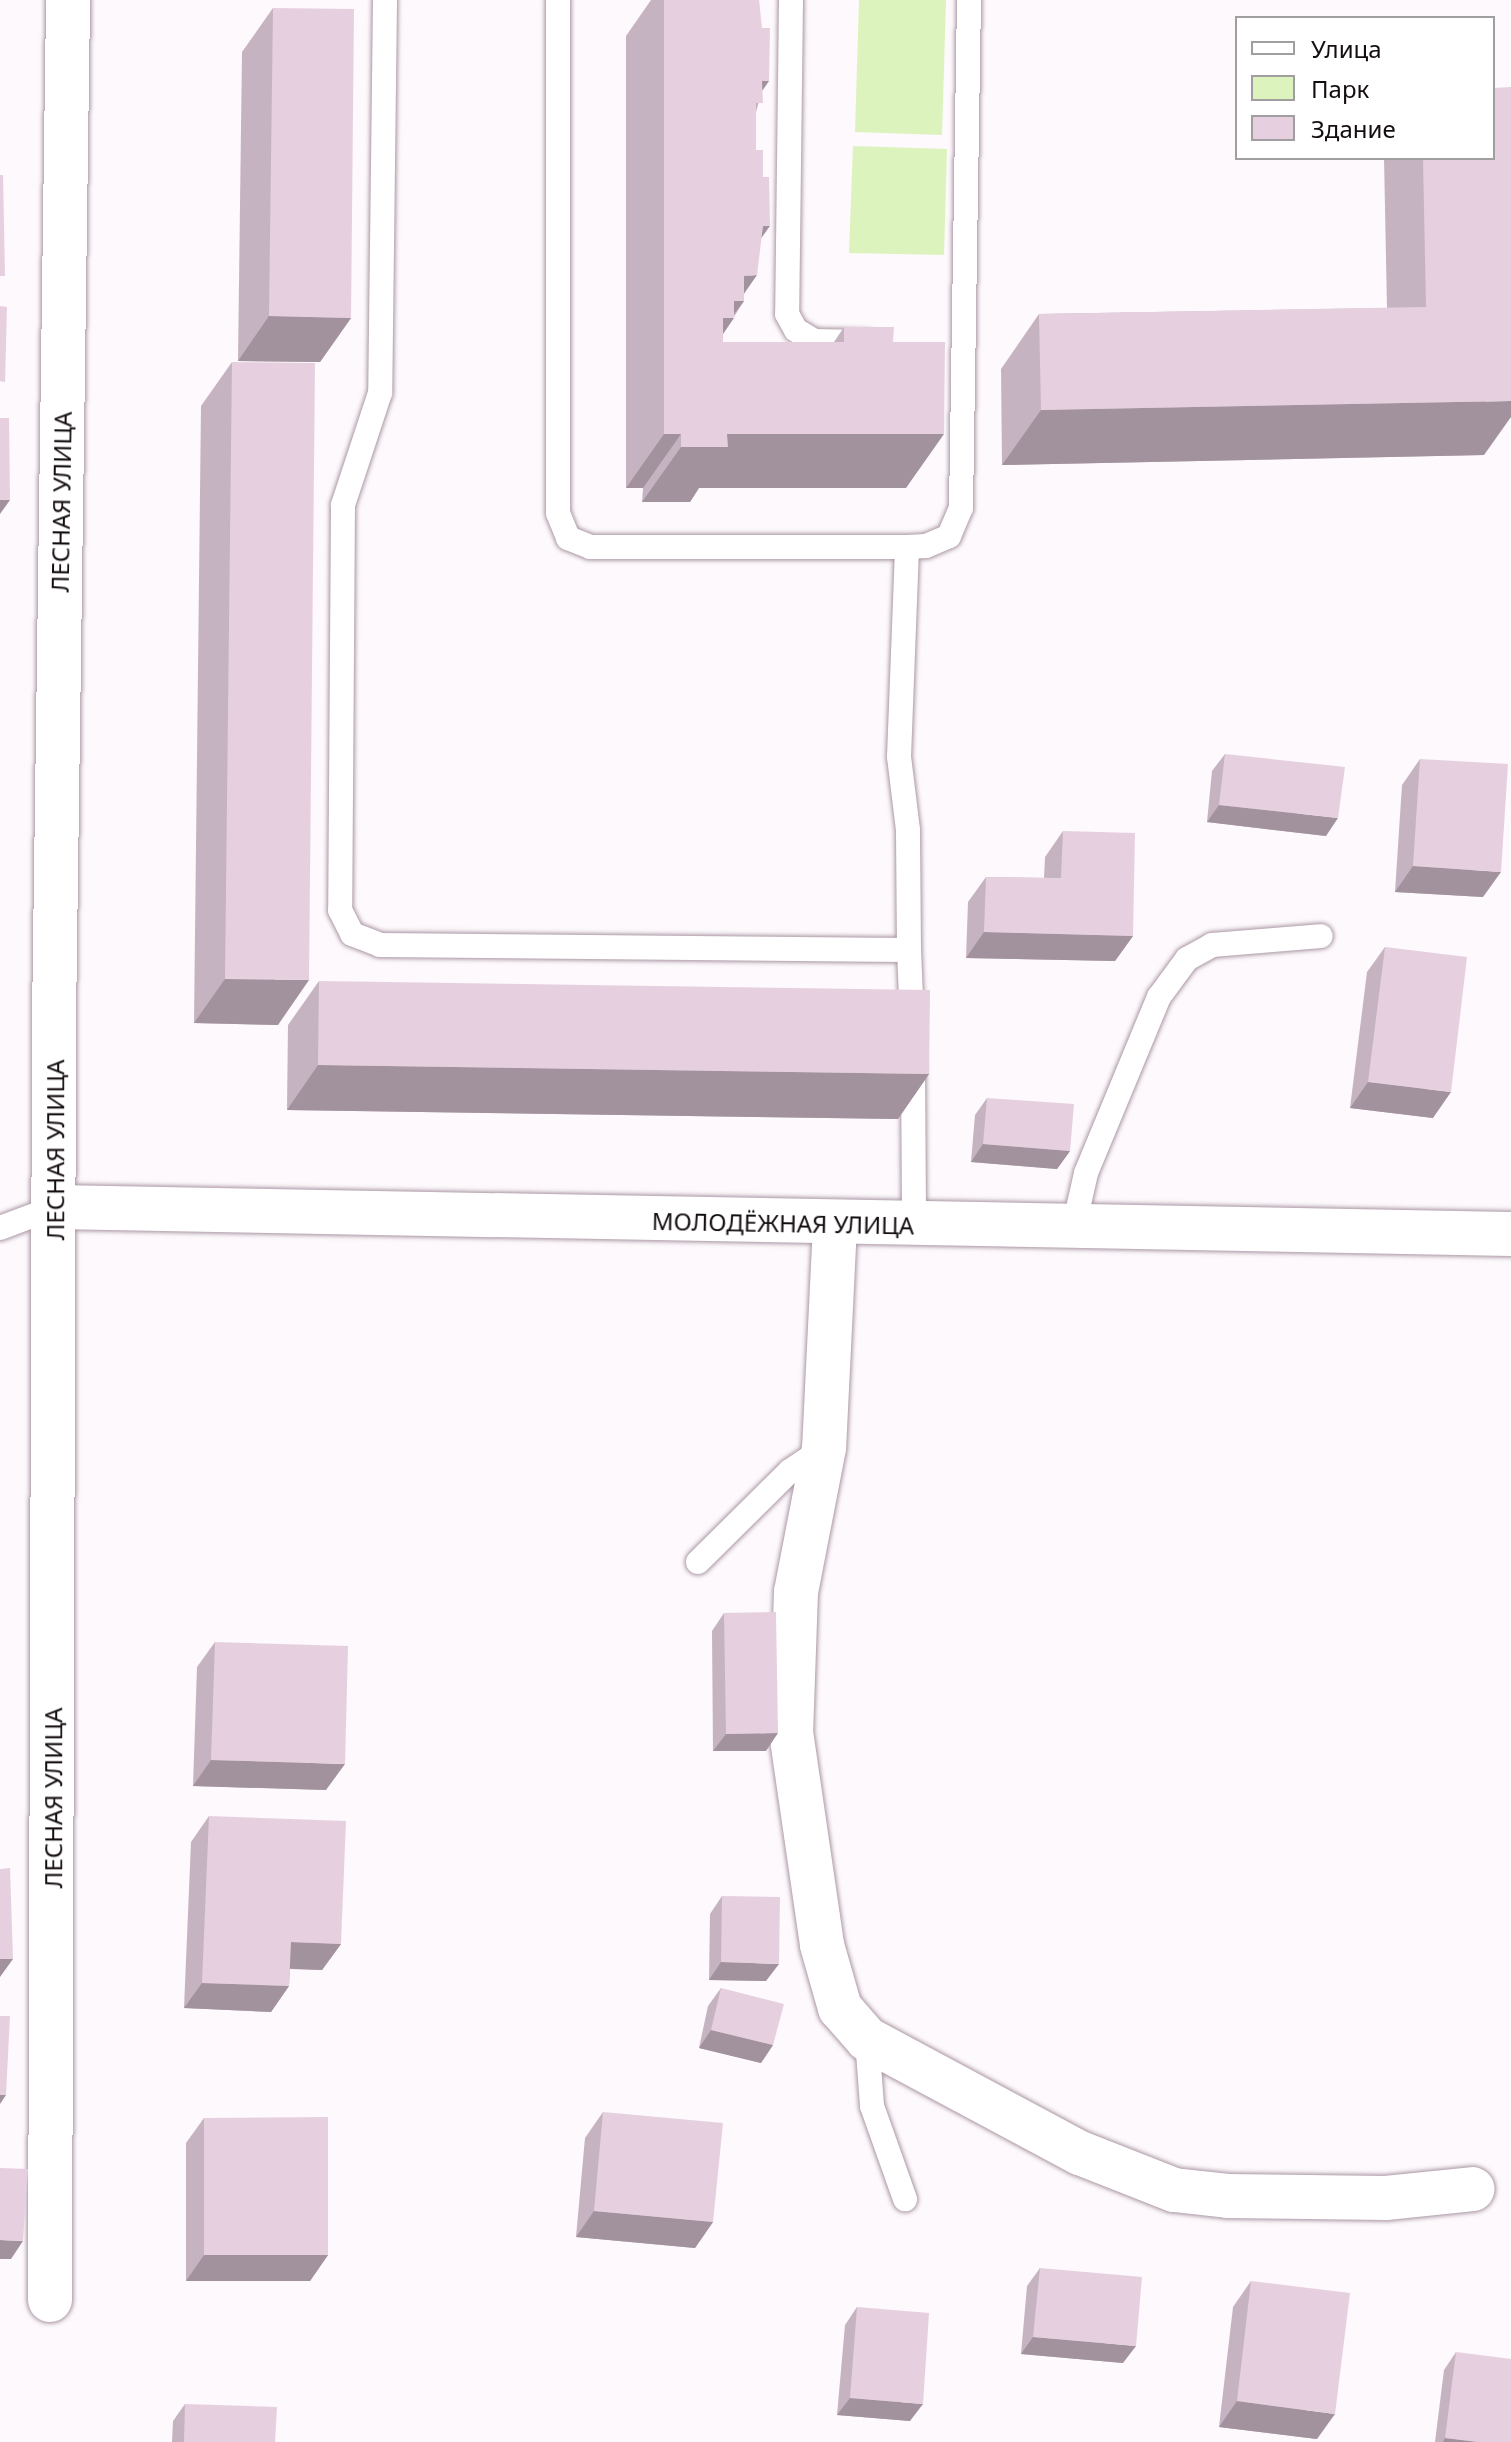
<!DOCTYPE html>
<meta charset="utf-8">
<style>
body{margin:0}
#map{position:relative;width:1511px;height:2442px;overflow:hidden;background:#fdf9fc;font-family:"Noto Sans",sans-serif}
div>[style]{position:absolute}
.green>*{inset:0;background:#dcf3bd}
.roads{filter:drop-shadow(0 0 2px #ab97a5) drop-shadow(0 0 2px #ab97a5)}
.lane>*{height:24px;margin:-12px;padding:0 12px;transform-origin:12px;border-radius:12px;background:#fff}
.street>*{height:44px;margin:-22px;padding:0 22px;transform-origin:22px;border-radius:22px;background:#fff}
.wall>*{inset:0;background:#c6b3c1}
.shaded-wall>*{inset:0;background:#a1929d}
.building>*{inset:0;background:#e6d0e0}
span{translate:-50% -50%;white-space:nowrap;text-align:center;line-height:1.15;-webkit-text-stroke:8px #fff;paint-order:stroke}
.street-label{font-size:24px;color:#140d12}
.legend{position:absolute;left:1235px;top:16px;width:260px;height:144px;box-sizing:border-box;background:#fff;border:2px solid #a19ea0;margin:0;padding:10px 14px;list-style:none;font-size:24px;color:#140d12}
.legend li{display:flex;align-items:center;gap:16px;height:40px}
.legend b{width:40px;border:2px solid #a19ea0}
</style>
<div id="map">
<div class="green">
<div style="clip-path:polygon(859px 0,946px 0,942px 135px,855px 132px)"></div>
<div style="clip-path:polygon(853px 146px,947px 149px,944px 255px,849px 253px)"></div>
</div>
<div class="roads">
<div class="lane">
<div style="left:385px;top:0;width:393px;rotate:90.7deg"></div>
<div style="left:380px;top:393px;width:118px;rotate:108.3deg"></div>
<div style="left:343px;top:505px;width:405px;rotate:90.4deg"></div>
<div style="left:340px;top:910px;width:27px;rotate:63deg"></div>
<div style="left:352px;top:934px;width:30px;rotate:21deg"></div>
<div style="left:380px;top:945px;width:529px;rotate:0.54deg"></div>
<div style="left:909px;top:950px;width:72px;rotate:87.6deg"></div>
<div style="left:558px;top:0;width:513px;rotate:90deg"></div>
<div style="left:558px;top:513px;width:27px;rotate:68deg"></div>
<div style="left:568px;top:538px;width:24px;rotate:22deg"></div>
<div style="left:590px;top:547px;width:317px"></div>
<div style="left:791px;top:0;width:314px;rotate:90.7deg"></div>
<div style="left:787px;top:314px;width:18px;rotate:61deg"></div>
<div style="left:796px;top:330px;width:21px;rotate:31deg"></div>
<div style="left:814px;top:341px;width:52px;rotate:1.1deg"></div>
<div style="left:909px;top:950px;width:120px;rotate:-90.5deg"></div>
<div style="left:908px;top:830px;width:74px;rotate:-97deg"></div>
<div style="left:899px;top:757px;width:210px;rotate:-87.8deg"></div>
<div style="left:907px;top:547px;width:19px;rotate:-3deg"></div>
<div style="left:926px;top:546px;width:25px;rotate:-23deg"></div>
<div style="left:949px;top:536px;width:30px;rotate:-67deg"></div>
<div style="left:961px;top:508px;width:508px;rotate:-89.1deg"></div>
<div style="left:913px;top:1067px;width:158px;rotate:89.6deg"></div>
<div style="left:1074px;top:1226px;width:54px;rotate:-77.2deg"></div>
<div style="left:1086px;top:1173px;width:191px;rotate:-67.5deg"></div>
<div style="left:1159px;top:997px;width:47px;rotate:-53.6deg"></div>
<div style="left:1187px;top:959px;width:29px;rotate:-29deg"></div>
<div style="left:1212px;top:945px;width:109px;rotate:-4.7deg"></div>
<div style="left:0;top:1228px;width:60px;rotate:-20.6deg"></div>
<div style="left:698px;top:1562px;width:129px;rotate:-44.7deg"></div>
<div style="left:790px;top:1471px;width:40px;rotate:-34deg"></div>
<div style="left:867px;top:2039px;width:67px;rotate:85.7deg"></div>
<div style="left:872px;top:2106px;width:99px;rotate:70.5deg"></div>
</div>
<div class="street">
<div style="left:56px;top:1207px;width:1455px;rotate:1.06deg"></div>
<div style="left:835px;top:1225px;width:223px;rotate:92.8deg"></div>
<div style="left:824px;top:1448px;width:147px;rotate:101deg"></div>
<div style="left:796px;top:1592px;width:140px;rotate:92deg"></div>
<div style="left:791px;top:1732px;width:215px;rotate:81.7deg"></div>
<div style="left:822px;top:1945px;width:66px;rotate:74.1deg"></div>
<div style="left:840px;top:2008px;width:41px;rotate:48.9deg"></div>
<div style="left:867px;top:2039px;width:242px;rotate:28.2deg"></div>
<div style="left:1080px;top:2153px;width:101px;rotate:21.5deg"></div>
<div style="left:1174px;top:2190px;width:54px;rotate:6.3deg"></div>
<div style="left:1228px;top:2196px;width:158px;rotate:0.7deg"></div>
<div style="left:1386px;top:2198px;width:87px;rotate:-5.9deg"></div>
<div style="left:50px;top:2300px;width:1281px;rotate:-89.82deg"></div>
<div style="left:54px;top:1019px;width:1019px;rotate:-89.21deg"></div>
</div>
</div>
<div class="wall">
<div style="clip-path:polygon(651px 0,759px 0,762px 91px,756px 112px,756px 150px,761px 238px,744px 294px,744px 301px,723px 334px,723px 342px,834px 342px,844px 327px,893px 342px,906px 488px,699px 488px,690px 502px,642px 502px,643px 488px,626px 488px,626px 36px)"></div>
<div style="clip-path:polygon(273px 8px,351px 318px,320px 362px,238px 361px,242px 52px)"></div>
<div style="clip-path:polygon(1384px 158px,1493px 158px,1484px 455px,1002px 465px,1001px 369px,1039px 314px,1387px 308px)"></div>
<div style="clip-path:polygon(232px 362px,278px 1025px,194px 1023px,201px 406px)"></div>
<div style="clip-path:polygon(1225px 754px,1326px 836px,1207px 822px,1212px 771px)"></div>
<div style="clip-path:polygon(1420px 759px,1483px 897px,1395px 892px,1402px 785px)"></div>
<div style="clip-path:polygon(1063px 831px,1133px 936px,1115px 961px,966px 958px,968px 902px,986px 877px,1044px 878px,1045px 857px)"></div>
<div style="clip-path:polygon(1385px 947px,1433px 1118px,1350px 1108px,1367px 972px)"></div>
<div style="clip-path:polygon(319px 981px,929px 1074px,898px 1119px,287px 1110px,288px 1025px)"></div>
<div style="clip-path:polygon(987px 1098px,1070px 1151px,1057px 1169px,971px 1162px,975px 1115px)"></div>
<div style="clip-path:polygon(724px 1613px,766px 1751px,713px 1751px,712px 1631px)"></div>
<div style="clip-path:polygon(215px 1642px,326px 1790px,193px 1786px,197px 1667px)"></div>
<div style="clip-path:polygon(209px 1816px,341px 1944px,322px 1970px,290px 1969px,289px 1986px,271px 2012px,184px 2008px,191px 1842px)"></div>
<div style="clip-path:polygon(722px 1896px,766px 1981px,709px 1980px,710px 1914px)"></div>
<div style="clip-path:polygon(721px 1988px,773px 2045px,761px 2063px,699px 2048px,708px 2006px)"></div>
<div style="clip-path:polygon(603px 2112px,713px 2222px,695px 2248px,576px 2237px,585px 2138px)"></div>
<div style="clip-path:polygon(204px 2118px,328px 2255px,310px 2281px,186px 2281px,186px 2143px)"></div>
<div style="clip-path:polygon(1040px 2268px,1123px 2363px,1021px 2354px,1027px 2286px)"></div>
<div style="clip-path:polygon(1251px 2281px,1317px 2439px,1219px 2427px,1233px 2307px)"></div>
<div style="clip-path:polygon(857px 2307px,910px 2421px,837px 2415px,845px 2325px)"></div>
<div style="clip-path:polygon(1456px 2352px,1511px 2442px,1435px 2442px,1444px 2370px)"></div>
<div style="clip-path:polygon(185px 2404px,275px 2442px,172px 2442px,173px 2421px)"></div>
</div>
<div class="shaded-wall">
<div style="clip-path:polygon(762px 81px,769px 81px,731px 136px)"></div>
<div style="clip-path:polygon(763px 226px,770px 226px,731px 280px)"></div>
<div style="clip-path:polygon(757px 275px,739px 301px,744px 301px,731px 318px,734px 318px,696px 373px,744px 276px)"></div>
<div style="clip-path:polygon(269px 316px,351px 318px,320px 362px,238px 361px)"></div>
<div style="clip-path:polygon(1511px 401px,1511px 417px,1484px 455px,1002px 465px,1041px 410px)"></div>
<div style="clip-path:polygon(664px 434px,681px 434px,643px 488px,626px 488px)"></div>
<div style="clip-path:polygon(727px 434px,944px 434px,906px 488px,699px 488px,690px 502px,642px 502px,681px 447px)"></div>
<div style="clip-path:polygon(0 500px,10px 500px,0 514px)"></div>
<div style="clip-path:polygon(1219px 805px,1338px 818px,1326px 836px,1207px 822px)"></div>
<div style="clip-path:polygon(1413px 866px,1501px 872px,1483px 897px,1395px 892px)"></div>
<div style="clip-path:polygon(984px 932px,1133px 936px,1115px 961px,966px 958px)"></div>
<div style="clip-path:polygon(225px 979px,309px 980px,278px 1025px,194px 1023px)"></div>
<div style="clip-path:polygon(318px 1065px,929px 1074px,898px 1119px,287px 1110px)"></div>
<div style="clip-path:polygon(1368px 1082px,1451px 1092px,1433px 1118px,1350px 1108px)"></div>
<div style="clip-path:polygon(983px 1144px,1070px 1151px,1057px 1169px,971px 1162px)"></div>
<div style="clip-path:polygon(778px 1733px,766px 1751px,713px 1751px,726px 1734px)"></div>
<div style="clip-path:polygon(211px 1760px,345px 1764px,326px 1790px,193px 1786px)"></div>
<div style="clip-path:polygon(291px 1942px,341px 1944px,322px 1970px,273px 1968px)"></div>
<div style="clip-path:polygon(0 1959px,13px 1959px,0 1977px)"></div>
<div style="clip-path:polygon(721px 1962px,779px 1964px,766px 1981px,709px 1980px)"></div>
<div style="clip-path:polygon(202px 1983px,289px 1986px,271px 2012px,184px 2008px)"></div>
<div style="clip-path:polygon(711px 2030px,773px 2045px,761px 2063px,699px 2048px)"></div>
<div style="clip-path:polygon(0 2095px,6px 2095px,0 2104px)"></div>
<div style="clip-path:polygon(594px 2211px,713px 2222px,695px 2248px,576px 2237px)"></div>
<div style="clip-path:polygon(0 2240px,23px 2241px,11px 2259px,0 2259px)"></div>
<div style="clip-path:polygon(204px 2255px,328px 2255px,310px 2281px,186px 2281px)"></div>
<div style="clip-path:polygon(1033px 2337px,1136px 2346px,1123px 2363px,1021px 2354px)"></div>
<div style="clip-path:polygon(850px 2398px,923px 2404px,910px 2421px,837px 2415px)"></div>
<div style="clip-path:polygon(1237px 2401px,1335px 2414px,1317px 2439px,1219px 2427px)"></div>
<div style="clip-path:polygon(1445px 2438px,1478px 2442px,1443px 2442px)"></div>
</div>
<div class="building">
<div style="clip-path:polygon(664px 0,759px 0,762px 28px,770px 28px,769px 81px,762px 81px,763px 103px,756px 103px,756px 150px,763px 150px,763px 177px,769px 177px,770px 226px,763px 226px,757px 275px,744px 276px,744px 301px,734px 301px,734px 318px,723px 318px,723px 342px,844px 342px,844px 327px,894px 327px,893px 342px,945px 342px,944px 434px,727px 434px,728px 447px,681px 447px,681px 434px,664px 434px)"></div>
<div style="clip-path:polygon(273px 8px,354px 9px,351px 318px,269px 316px)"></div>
<div style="clip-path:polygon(1511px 87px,1511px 401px,1041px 410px,1039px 314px,1426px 307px,1423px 158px,1493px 158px,1493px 88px)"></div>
<div style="clip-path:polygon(0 175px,3px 175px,5px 276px,0 276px)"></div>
<div style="clip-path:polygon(0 306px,7px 307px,5px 382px,0 381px)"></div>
<div style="clip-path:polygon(232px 362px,315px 363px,309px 980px,225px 979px)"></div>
<div style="clip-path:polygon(0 418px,9px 418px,10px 500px,0 500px)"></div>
<div style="clip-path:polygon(1225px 754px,1345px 767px,1338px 818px,1219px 805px)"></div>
<div style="clip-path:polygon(1420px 759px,1508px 764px,1501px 872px,1413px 866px)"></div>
<div style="clip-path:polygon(1063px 831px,1135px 833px,1133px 936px,984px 932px,986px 877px,1061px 878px)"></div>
<div style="clip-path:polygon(1385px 947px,1467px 957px,1451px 1092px,1368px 1082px)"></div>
<div style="clip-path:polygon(319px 981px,930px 990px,929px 1074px,318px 1065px)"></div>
<div style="clip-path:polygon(987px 1098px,1074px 1104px,1070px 1151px,983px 1144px)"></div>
<div style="clip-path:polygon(776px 1612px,778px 1733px,726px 1734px,724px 1613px)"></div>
<div style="clip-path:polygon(215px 1642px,348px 1646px,345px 1764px,211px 1760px)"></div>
<div style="clip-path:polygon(209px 1816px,346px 1821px,341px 1944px,291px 1942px,289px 1986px,202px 1983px)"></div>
<div style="clip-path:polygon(10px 1868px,13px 1959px,0 1959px,0 1869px)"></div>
<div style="clip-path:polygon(722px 1896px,780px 1897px,779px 1964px,721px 1962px)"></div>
<div style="clip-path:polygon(721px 1988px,784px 2004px,773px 2045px,711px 2030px)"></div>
<div style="clip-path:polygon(0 2016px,10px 2016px,6px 2095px,0 2095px)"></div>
<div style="clip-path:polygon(603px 2112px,723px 2123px,713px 2222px,594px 2211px)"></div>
<div style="clip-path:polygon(328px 2117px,328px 2255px,204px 2255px,204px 2118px)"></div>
<div style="clip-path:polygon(0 2168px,28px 2169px,23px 2241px,0 2240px)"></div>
<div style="clip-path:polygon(1040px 2268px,1142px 2277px,1136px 2346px,1033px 2337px)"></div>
<div style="clip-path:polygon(1251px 2281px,1350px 2293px,1335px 2414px,1237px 2401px)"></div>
<div style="clip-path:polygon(857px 2307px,929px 2313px,923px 2404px,850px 2398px)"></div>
<div style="clip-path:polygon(1456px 2352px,1511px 2359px,1511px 2442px,1478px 2442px,1445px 2438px)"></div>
<div style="clip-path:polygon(185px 2404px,277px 2407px,275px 2442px,184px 2442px)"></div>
</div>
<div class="street-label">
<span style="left:61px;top:502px;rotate:-89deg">ЛЕСНАЯ УЛИЦА</span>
<span style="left:55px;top:1150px;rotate:-90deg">ЛЕСНАЯ УЛИЦА</span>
<span style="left:783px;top:1223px;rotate:1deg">МОЛОДЁЖНАЯ УЛИЦА</span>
<span style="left:53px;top:1798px;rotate:-90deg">ЛЕСНАЯ УЛИЦА</span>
</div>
<ul class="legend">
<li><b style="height:10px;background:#fff"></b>Улица</li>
<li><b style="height:22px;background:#dcf3bd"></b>Парк</li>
<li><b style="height:22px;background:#e6d0e0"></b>Здание</li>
</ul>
</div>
